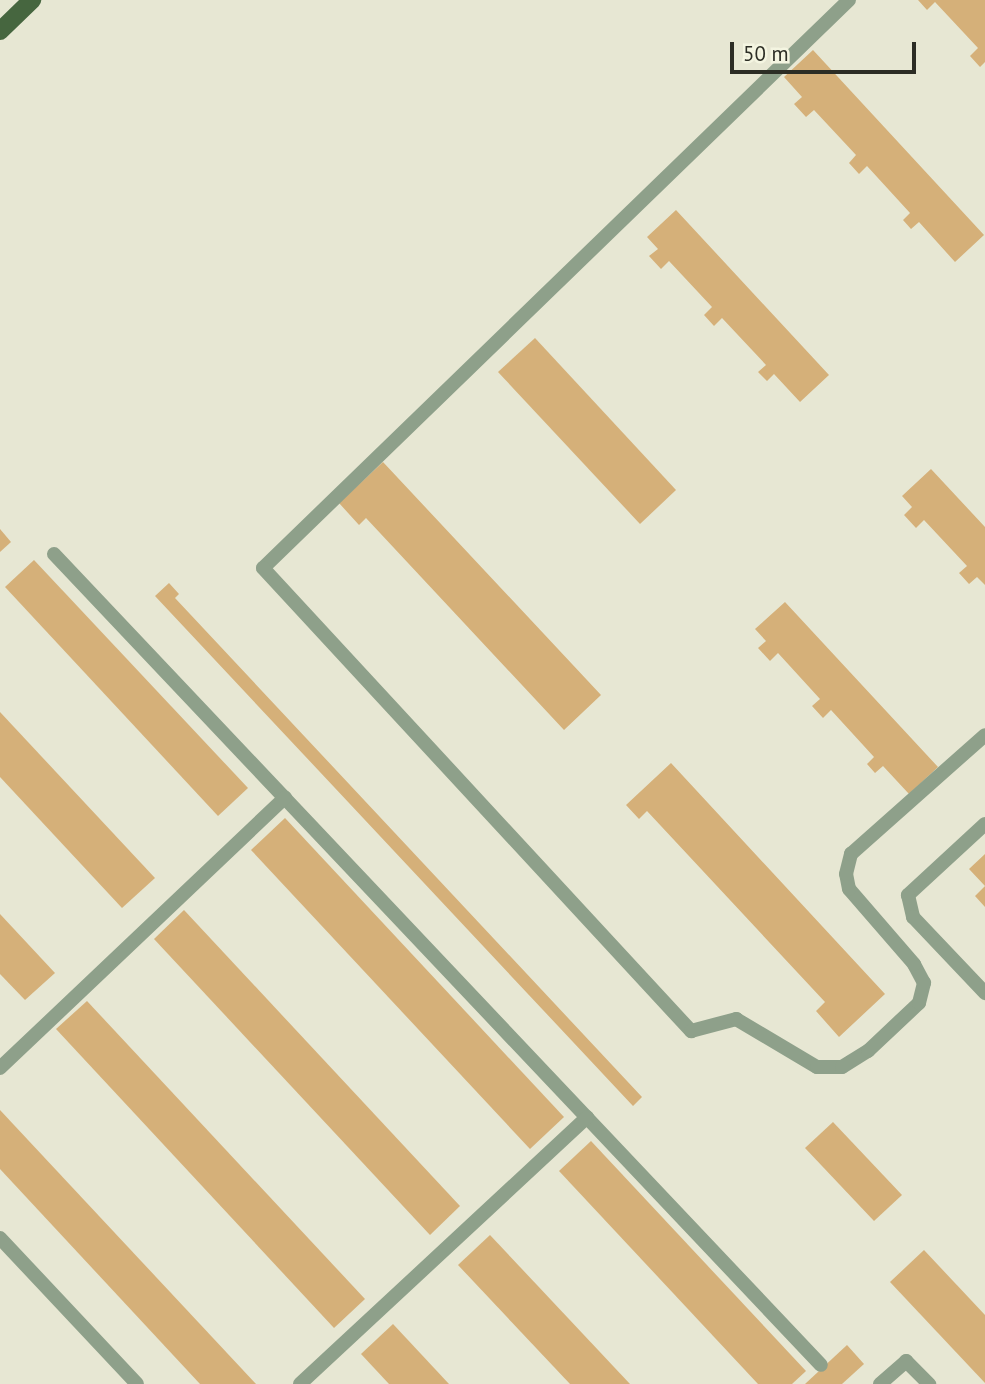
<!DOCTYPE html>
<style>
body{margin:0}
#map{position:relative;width:985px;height:1384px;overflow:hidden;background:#e7e7d3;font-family:"PT Sans",sans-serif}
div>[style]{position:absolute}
.building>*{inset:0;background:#d5b079}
.service>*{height:14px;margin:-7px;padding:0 7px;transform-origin:7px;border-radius:7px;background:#8ea08a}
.primary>*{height:18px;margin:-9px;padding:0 9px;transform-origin:9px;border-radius:9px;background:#46663f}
span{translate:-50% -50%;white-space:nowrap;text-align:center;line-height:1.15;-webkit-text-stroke:5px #f4f5e1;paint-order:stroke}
.scale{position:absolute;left:730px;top:42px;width:186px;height:32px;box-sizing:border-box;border:4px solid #2c2d25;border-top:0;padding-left:9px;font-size:21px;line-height:24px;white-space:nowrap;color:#2c2d25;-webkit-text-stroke:5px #f4f5e1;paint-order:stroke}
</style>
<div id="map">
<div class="building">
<div style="clip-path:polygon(918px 0,985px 0,985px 62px,980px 67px,970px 56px,978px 48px,935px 2px,927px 10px)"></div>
<div style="clip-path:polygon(813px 50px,984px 235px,955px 262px,919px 222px,911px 229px,903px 220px,910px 213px,867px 166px,859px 174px,849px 163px,856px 155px,814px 110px,806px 117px,794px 104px,802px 97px,784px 77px)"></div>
<div style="clip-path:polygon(676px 210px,829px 375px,800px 402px,774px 374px,767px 381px,758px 372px,766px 365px,722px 318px,714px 326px,704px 315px,712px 307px,669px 261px,661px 269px,649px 256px,658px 249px,647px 237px)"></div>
<div style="clip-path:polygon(535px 338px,676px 490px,640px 524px,498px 372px)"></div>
<div style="clip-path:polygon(383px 462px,601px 695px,564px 730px,366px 518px,359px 525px,339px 503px)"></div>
<div style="clip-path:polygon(931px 469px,985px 527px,985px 585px,977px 577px,969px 584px,959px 573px,967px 566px,924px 520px,916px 528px,904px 515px,912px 507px,902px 496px)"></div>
<div style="clip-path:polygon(0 529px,11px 542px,0 552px)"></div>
<div style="clip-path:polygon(34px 560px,248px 788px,218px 816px,5px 587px)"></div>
<div style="clip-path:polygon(169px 583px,179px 594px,175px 598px,642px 1097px,633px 1106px,155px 596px)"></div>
<div style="clip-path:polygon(785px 602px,938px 767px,909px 794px,883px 766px,875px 773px,867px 764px,874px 757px,831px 710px,823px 718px,812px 706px,820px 699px,778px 653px,770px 661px,758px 648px,766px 641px,755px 629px)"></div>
<div style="clip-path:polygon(0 712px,155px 878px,122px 908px,0 777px)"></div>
<div style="clip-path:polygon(671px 763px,885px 994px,839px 1037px,816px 1011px,825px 1002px,647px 811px,639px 819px,626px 805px)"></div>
<div style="clip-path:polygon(285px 818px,564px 1117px,530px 1149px,251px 850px)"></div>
<div style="clip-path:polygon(985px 854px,985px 907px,975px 896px,985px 886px,969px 869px)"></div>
<div style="clip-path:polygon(184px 910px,460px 1206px,430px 1235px,154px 939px)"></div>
<div style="clip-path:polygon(0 914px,55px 973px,25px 1000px,0 974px)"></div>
<div style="clip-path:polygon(87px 1001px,365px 1299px,334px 1328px,56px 1029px)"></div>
<div style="clip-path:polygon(0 1110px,256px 1384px,200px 1384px,0 1169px)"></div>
<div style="clip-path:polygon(833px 1122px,902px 1195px,874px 1221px,805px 1148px)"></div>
<div style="clip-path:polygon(591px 1141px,806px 1371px,792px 1384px,758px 1384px,559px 1171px)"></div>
<div style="clip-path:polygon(490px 1235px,630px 1384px,570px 1384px,458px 1265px)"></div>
<div style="clip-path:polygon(924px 1250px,985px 1315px,985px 1383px,890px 1282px)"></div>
<div style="clip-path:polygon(393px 1324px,449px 1384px,389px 1384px,361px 1354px)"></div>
<div style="clip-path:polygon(847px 1345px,864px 1364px,842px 1384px,805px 1384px)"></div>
</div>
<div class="service">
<div style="left:849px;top:0;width:816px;rotate:135.89deg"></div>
<div style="left:263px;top:568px;width:631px;rotate:47.25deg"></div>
<div style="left:691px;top:1031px;width:47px;rotate:-14.9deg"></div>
<div style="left:736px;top:1019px;width:94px;rotate:30.7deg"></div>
<div style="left:817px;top:1067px;width:25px"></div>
<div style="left:842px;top:1067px;width:31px;rotate:-32deg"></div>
<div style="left:868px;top:1051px;width:70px;rotate:-43.3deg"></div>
<div style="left:919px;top:1003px;width:21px;rotate:-76deg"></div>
<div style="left:924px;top:983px;width:21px;rotate:-118deg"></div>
<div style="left:914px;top:964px;width:99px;rotate:-130.9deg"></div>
<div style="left:849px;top:889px;width:15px;rotate:-101deg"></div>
<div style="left:846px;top:874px;width:21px;rotate:-76deg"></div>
<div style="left:851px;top:854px;width:179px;rotate:-41.6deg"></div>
<div style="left:54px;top:554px;width:1116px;rotate:46.6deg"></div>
<div style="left:985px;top:824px;width:105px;rotate:137.3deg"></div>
<div style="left:908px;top:895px;width:23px;rotate:77deg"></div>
<div style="left:913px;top:917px;width:105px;rotate:46.5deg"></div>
<div style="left:0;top:1068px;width:393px;rotate:-43.5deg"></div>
<div style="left:0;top:1238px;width:200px;rotate:46.8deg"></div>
<div style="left:300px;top:1384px;width:392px;rotate:-42.9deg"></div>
<div style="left:880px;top:1384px;width:35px;rotate:-41deg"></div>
<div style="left:906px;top:1361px;width:33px;rotate:45deg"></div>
</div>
<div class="primary">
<div style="left:0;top:31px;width:45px;rotate:-44.1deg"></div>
</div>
<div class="scale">50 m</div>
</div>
